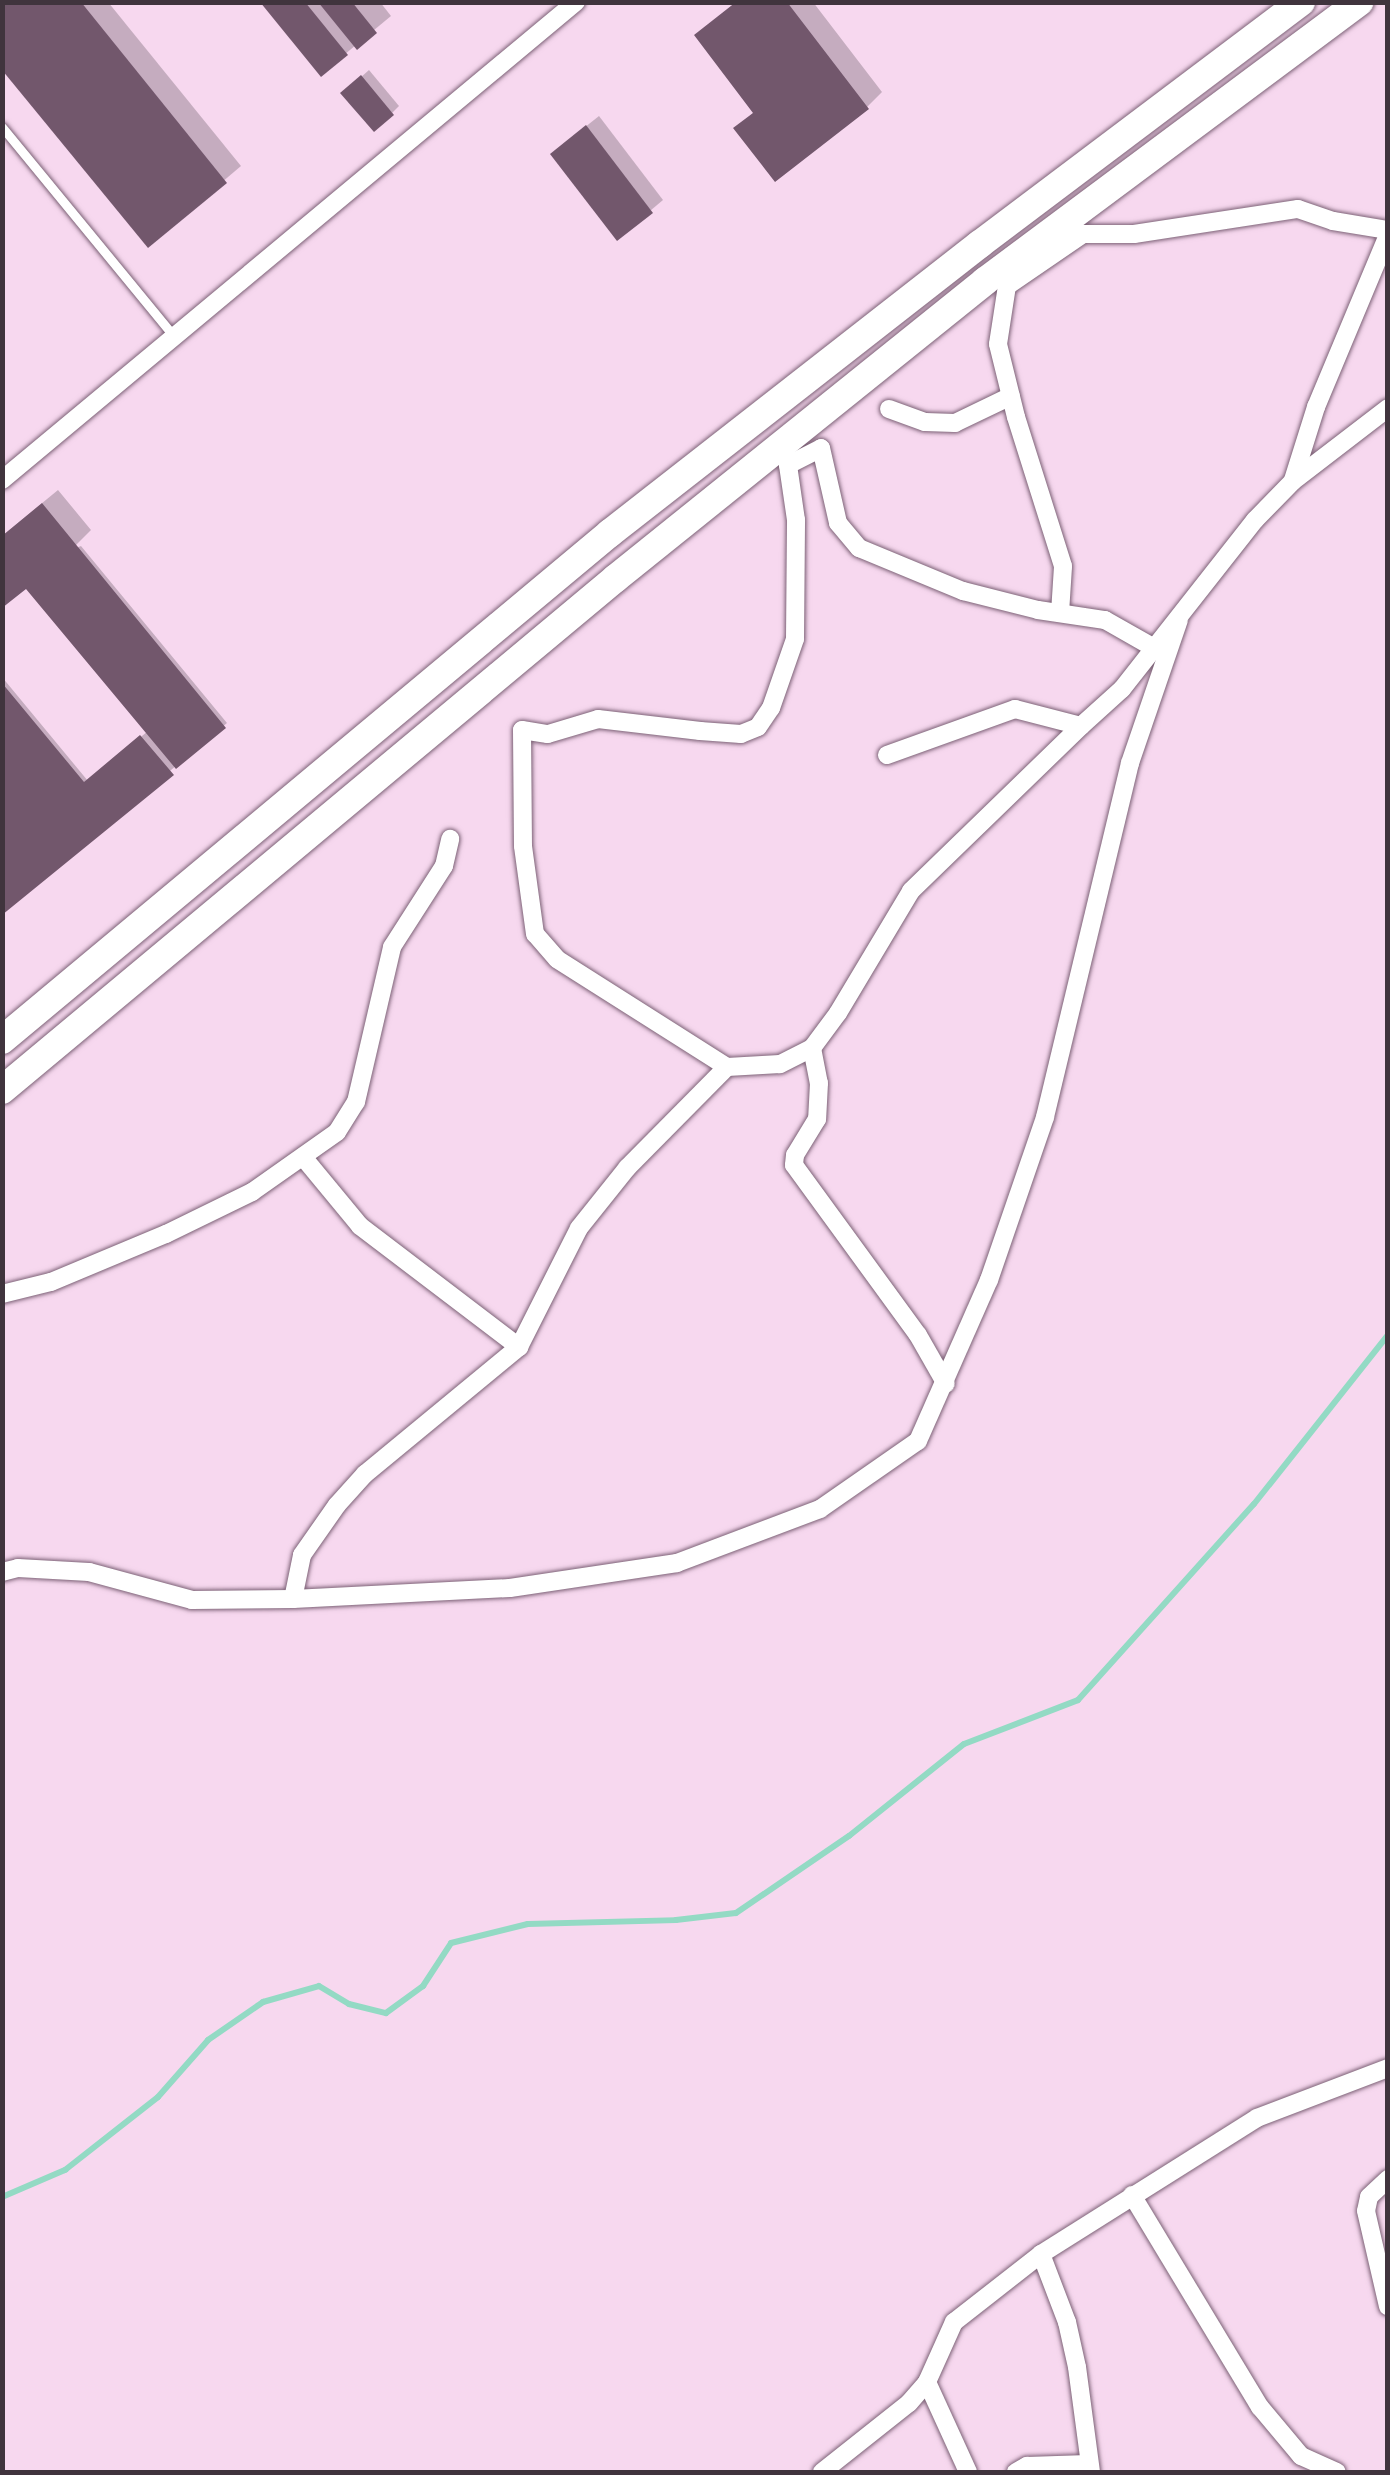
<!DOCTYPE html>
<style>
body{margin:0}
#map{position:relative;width:1390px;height:2475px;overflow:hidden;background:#f7d8ef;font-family:"DejaVu Sans",sans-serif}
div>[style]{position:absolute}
.shadow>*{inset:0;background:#0003}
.stream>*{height:6px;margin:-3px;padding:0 3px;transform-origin:3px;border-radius:3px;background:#93dac4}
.building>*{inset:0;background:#72576c}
.roads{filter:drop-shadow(0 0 2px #7c6176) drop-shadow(0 0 2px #7c6176)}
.service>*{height:9px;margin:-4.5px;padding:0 4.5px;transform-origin:4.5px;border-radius:4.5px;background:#fff}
.minor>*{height:18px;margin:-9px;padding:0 9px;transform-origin:9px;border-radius:9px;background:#fff}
.primary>*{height:28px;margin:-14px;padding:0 14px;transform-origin:14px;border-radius:14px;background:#fff}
span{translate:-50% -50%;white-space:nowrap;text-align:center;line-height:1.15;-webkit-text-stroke:10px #fce9f8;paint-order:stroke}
.frame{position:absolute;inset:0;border:5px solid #40343d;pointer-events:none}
</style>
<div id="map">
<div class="shadow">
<div style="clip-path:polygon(2px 2px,108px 2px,241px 166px,148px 245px)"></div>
<div style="clip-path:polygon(263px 2px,380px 2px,391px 16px,321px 74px)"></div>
<div style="clip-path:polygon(736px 2px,813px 2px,882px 92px,867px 107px,737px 129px,755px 111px,697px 36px)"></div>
<div style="clip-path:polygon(369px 70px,399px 106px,392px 113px,351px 86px)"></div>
<div style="clip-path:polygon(599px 116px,663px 200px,618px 238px,565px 143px)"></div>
<div style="clip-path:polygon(58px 490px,91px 530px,71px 550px,81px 546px,227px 723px,2px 912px,2px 677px,88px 781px,148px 731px,2px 536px)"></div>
</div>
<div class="stream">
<div style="left:2px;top:2197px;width:69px;rotate:-23.2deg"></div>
<div style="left:65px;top:2170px;width:118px;rotate:-38.1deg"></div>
<div style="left:158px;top:2097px;width:76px;rotate:-48.7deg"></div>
<div style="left:208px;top:2040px;width:67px;rotate:-34.6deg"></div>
<div style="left:263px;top:2002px;width:58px;rotate:-15.9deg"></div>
<div style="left:319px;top:1986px;width:35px;rotate:31deg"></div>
<div style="left:349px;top:2004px;width:38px;rotate:14deg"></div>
<div style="left:386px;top:2013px;width:46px;rotate:-36.1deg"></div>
<div style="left:423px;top:1986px;width:51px;rotate:-56.9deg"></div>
<div style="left:451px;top:1943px;width:79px;rotate:-13.9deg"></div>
<div style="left:528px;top:1924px;width:148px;rotate:-1.5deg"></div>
<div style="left:676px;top:1920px;width:60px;rotate:-6.7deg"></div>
<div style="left:736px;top:1913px;width:137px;rotate:-34.3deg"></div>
<div style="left:849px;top:1836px;width:147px;rotate:-38.7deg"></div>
<div style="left:964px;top:1744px;width:122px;rotate:-21.1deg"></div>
<div style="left:1078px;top:1700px;width:263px;rotate:-48.1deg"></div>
<div style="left:1254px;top:1504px;width:216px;rotate:-51.6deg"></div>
</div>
<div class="building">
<div style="clip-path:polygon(2px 2px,81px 2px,227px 183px,148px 248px,2px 70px)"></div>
<div style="clip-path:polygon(260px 2px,305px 2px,348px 55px,321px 77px)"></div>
<div style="clip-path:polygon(318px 2px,352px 2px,377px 33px,357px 50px)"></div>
<div style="clip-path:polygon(736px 2px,787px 2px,869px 109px,775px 182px,733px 128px,753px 113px,694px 35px)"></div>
<div style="clip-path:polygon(361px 75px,394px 115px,374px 132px,340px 93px)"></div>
<div style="clip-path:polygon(586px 125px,653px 213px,617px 241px,550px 154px)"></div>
<div style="clip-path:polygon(42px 503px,226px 728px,176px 769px,26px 589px,2px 608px,2px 536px)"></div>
<div style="clip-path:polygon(2px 683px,84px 782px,140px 735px,174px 775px,2px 915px)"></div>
</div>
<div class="roads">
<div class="service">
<div style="left:2px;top:127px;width:269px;rotate:50.6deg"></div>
</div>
<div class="minor">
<div style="left:889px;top:409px;width:38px;rotate:20deg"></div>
<div style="left:925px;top:422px;width:30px;rotate:2deg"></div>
<div style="left:955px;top:423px;width:62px;rotate:-25.7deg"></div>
<div style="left:2px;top:480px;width:747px;rotate:-39.79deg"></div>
<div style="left:1293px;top:480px;width:77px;rotate:-72.5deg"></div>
<div style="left:1316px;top:407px;width:186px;rotate:-67.3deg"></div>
<div style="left:1060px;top:613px;width:47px;rotate:-86.3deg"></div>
<div style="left:1063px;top:566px;width:156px;rotate:-107.5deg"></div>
<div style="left:1016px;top:417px;width:75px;rotate:-103.9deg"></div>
<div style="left:998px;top:344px;width:59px;rotate:-81.2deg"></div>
<div style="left:1007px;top:286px;width:92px;rotate:-34.4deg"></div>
<div style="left:1083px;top:234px;width:51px"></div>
<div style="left:1134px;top:234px;width:166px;rotate:-8.7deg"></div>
<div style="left:1298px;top:209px;width:37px;rotate:19deg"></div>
<div style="left:1333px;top:221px;width:56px;rotate:9.3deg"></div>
<div style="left:1081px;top:726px;width:237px;rotate:135.9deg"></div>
<div style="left:911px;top:891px;width:142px;rotate:120.9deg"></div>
<div style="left:838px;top:1013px;width:44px;rotate:126.6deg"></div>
<div style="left:812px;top:1048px;width:36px;rotate:153deg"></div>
<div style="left:780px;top:1064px;width:53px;rotate:176.8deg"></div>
<div style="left:727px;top:1067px;width:201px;rotate:-147.6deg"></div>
<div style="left:557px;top:959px;width:33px;rotate:-131deg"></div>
<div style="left:535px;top:934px;width:89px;rotate:-97.8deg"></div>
<div style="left:523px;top:846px;width:116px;rotate:-90.5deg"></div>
<div style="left:522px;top:730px;width:26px;rotate:9deg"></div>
<div style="left:548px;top:734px;width:52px;rotate:-16.7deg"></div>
<div style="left:598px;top:719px;width:103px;rotate:6.7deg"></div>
<div style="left:700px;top:731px;width:41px;rotate:4.2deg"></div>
<div style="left:741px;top:734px;width:18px;rotate:-22deg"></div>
<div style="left:758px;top:727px;width:23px;rotate:-56deg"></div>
<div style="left:771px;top:708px;width:73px;rotate:-70.8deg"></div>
<div style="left:795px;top:639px;width:119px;rotate:-89.5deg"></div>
<div style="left:796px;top:520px;width:56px;rotate:-98.3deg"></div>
<div style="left:788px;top:465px;width:37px;rotate:-27deg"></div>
<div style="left:821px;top:448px;width:77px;rotate:77.2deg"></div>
<div style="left:838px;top:523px;width:33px;rotate:50deg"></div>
<div style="left:859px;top:548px;width:113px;rotate:22.5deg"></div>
<div style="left:963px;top:591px;width:77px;rotate:14.2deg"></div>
<div style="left:1038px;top:610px;width:68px;rotate:8.5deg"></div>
<div style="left:1105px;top:620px;width:59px;rotate:29.6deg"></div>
<div style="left:887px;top:755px;width:136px;rotate:-19.8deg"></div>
<div style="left:1015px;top:709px;width:68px;rotate:14.4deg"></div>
<div style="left:1081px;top:726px;width:55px;rotate:-42.1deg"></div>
<div style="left:1122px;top:689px;width:215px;rotate:-51.8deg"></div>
<div style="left:1255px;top:520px;width:54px;rotate:-45.7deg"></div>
<div style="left:1293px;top:481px;width:120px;rotate:-37.5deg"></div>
<div style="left:812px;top:1048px;width:36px;rotate:79deg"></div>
<div style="left:819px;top:1083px;width:36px;rotate:93deg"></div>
<div style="left:817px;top:1119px;width:42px;rotate:121.4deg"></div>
<div style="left:795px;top:1155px;width:10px;rotate:96deg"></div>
<div style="left:794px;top:1165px;width:210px;rotate:53.9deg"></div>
<div style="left:918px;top:1335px;width:56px;rotate:60.3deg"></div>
<div style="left:303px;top:1157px;width:89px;rotate:50.4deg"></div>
<div style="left:360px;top:1226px;width:200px;rotate:37.3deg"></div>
<div style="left:519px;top:1347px;width:133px;rotate:-63.2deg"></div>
<div style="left:579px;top:1228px;width:77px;rotate:-51.3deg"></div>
<div style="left:627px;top:1168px;width:142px;rotate:-45.3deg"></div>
<div style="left:2px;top:1294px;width:50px;rotate:-13.8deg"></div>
<div style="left:51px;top:1282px;width:125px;rotate:-22.7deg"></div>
<div style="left:166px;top:1234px;width:96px;rotate:-26deg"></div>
<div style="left:252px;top:1192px;width:104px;rotate:-35.2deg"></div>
<div style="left:337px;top:1132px;width:36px;rotate:-58deg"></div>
<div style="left:356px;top:1102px;width:159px;rotate:-76.9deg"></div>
<div style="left:392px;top:947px;width:96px;rotate:-57.3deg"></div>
<div style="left:444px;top:866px;width:28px;rotate:-77deg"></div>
<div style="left:2px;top:1572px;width:16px;rotate:-14deg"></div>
<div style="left:18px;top:1568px;width:71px;rotate:3.2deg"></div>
<div style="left:89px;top:1572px;width:107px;rotate:15.2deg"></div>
<div style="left:192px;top:1600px;width:101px;rotate:-0.6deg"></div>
<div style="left:293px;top:1599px;width:45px;rotate:-78.4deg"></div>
<div style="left:302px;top:1555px;width:61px;rotate:-55deg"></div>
<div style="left:337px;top:1505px;width:42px;rotate:-47.9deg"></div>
<div style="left:365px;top:1474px;width:200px;rotate:-39.5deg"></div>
<div style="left:293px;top:1599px;width:217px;rotate:-2.9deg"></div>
<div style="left:510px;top:1588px;width:169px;rotate:-8.5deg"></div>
<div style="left:677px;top:1563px;width:153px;rotate:-20.7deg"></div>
<div style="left:820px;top:1509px;width:119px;rotate:-34.8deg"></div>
<div style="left:918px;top:1441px;width:176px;rotate:-66.2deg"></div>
<div style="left:989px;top:1280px;width:172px;rotate:-71deg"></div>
<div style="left:1045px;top:1117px;width:364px;rotate:-76.5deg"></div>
<div style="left:1130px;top:763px;width:151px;rotate:-71.1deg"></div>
<div style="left:1388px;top:2179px;width:26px;rotate:137deg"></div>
<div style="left:1369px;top:2197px;width:14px;rotate:102deg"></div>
<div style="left:1366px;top:2211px;width:98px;rotate:77deg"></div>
<div style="left:1132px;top:2195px;width:248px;rotate:58.9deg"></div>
<div style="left:1260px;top:2407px;width:64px;rotate:50.1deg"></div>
<div style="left:1301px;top:2456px;width:39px;rotate:24deg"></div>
<div style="left:1041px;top:2254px;width:73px;rotate:69.1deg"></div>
<div style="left:1067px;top:2322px;width:46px;rotate:77.5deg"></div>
<div style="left:1077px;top:2367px;width:106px;rotate:82.4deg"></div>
<div style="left:927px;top:2382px;width:99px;rotate:65.5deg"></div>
<div style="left:822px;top:2472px;width:111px;rotate:-38.4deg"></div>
<div style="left:909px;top:2403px;width:28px;rotate:-49deg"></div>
<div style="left:927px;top:2382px;width:66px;rotate:-65.8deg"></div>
<div style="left:954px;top:2322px;width:110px;rotate:-38deg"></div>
<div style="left:1041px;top:2254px;width:255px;rotate:-32.2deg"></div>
<div style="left:1257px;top:2118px;width:140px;rotate:-20.9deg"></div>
<div style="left:1016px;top:2472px;width:13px;rotate:-29deg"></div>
<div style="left:1027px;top:2466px;width:61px;rotate:-1.9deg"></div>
</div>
<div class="primary">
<div style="left:2px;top:1040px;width:792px;rotate:-39.82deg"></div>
<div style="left:610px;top:533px;width:469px;rotate:-38deg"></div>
<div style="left:980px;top:244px;width:402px;rotate:-37deg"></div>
<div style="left:2px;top:1090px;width:799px;rotate:-39.82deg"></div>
<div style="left:616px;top:578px;width:474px;rotate:-38.8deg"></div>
<div style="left:985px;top:281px;width:467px;rotate:-36.7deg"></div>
</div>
</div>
<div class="frame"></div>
</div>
